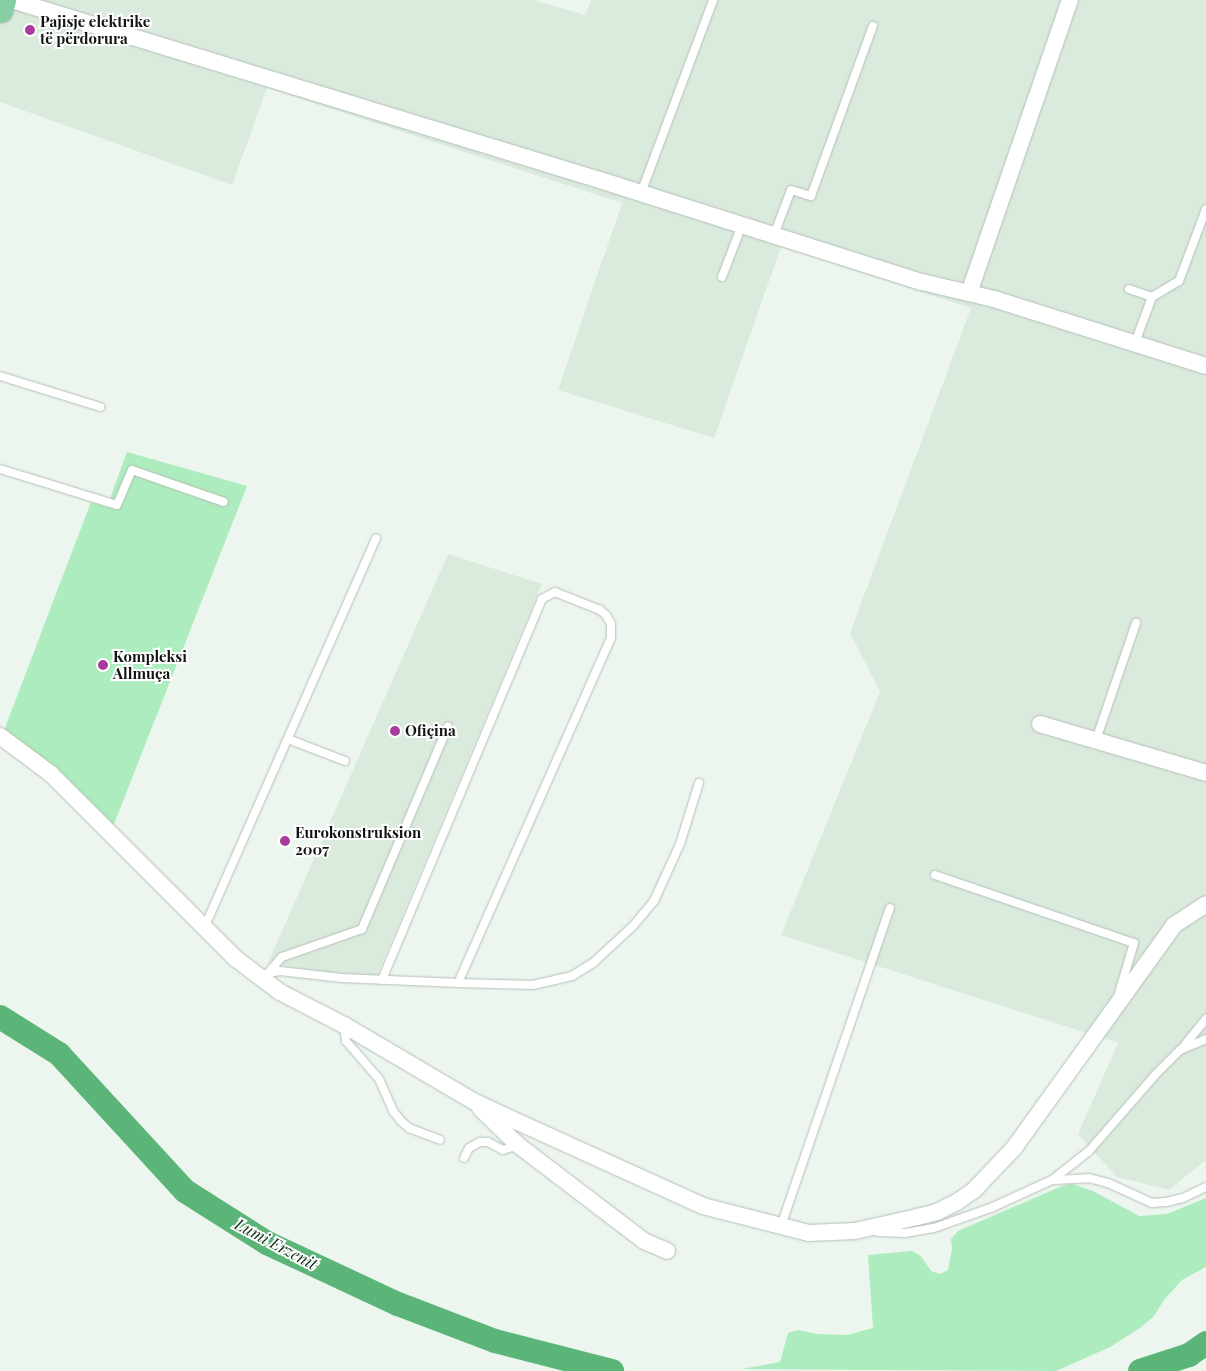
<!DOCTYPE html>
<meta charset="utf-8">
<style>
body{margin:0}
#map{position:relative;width:1206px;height:1371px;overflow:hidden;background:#ecf6ee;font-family:"Playfair Display",serif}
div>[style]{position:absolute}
.built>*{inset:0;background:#daebde}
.green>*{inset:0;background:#adecbe}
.river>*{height:24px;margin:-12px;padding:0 12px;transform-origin:12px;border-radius:12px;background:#5bb478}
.roads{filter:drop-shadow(0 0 1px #b5bfb7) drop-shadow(0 0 1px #b5bfb7)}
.service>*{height:8px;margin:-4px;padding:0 4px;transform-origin:4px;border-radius:4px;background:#fff}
.minor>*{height:16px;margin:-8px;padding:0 8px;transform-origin:8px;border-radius:8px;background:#fff}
.primary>*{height:25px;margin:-12.5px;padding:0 12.5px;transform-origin:12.5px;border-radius:12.5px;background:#85cda2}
.dots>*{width:14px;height:14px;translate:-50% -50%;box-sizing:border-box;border:2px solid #fff;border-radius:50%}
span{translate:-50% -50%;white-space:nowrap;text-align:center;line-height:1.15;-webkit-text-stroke:4px #fff;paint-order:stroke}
.poi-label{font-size:15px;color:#111411;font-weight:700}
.left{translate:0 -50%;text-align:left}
.water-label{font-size:16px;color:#0d331b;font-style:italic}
</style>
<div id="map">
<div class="built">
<div style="clip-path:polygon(4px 0,533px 0,585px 15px,591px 0,1206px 0,1206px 1160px,1169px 1190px,1117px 1177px,1078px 1134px,1118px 1043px,781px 935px,880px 692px,850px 633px,971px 308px,781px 247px,714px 438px,558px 390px,622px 203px,267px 88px,232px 185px,0 102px,0 11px)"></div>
<div style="clip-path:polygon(448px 554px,542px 584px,376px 978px,325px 973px,268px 963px)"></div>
</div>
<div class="green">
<div style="clip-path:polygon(127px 452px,247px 486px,112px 829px,3px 733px,91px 502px,107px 507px)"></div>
<div style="clip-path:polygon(1072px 1184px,1093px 1191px,1139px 1216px,1167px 1214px,1206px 1198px,1206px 1267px,1182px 1280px,1164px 1300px,1154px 1316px,1140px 1328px,1110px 1347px,1056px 1371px,742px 1369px,780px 1362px,788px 1333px,798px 1330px,817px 1334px,847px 1335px,873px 1328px,868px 1255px,912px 1251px,921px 1256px,931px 1271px,940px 1274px,948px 1270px,952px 1248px,951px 1239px,958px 1231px,1062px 1186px)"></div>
</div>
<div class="river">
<div style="left:0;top:1017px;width:70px;rotate:32.1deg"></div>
<div style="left:59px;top:1054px;width:186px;rotate:47.4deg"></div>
<div style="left:185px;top:1191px;width:97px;rotate:32.4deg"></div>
<div style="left:267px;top:1243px;width:145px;rotate:25deg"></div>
<div style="left:398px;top:1304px;width:104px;rotate:20.9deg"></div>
<div style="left:495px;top:1341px;width:121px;rotate:14.4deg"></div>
<div style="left:1140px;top:1371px;width:52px;rotate:-18.1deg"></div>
<div style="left:1189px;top:1355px;width:21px;rotate:-35deg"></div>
</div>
<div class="roads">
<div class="service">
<div style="left:641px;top:193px;width:206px;rotate:-69.5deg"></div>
<div style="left:774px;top:235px;width:48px;rotate:-69.3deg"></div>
<div style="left:791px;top:190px;width:21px;rotate:17deg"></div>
<div style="left:811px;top:196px;width:181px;rotate:-70deg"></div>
<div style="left:722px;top:277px;width:56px;rotate:-69deg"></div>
<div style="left:1129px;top:289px;width:24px;rotate:19deg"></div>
<div style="left:1152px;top:297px;width:49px;rotate:110.3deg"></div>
<div style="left:1152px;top:297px;width:31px;rotate:-31deg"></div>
<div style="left:1179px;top:281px;width:77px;rotate:-69.4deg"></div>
<div style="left:0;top:376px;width:105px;rotate:17.2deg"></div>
<div style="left:0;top:469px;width:122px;rotate:17.1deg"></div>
<div style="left:117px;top:505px;width:38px;rotate:-67deg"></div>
<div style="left:132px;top:470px;width:97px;rotate:19.2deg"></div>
<div style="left:288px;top:739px;width:61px;rotate:21.1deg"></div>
<div style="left:1096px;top:740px;width:124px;rotate:-71.1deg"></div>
<div style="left:935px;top:875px;width:210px;rotate:18.9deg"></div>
<div style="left:1134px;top:943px;width:52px;rotate:106.7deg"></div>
<div style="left:205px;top:926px;width:424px;rotate:-66.2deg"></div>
<div style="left:268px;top:973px;width:21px;rotate:-49deg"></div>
<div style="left:282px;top:957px;width:85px;rotate:-19.3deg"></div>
<div style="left:362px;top:929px;width:220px;rotate:-67deg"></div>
<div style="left:260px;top:975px;width:20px;rotate:-11deg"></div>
<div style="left:280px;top:971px;width:62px;rotate:6.4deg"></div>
<div style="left:342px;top:978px;width:116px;rotate:2.5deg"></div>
<div style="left:458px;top:983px;width:377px;rotate:-66.1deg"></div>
<div style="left:611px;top:638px;width:14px;rotate:-90deg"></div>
<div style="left:611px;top:624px;width:10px;rotate:-119deg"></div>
<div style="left:606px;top:615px;width:8px;rotate:-140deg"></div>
<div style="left:600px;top:610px;width:48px;rotate:-158.2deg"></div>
<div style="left:555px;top:592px;width:15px;rotate:152deg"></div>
<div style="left:542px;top:599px;width:413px;rotate:112.8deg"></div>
<div style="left:458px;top:983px;width:75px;rotate:1.5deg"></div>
<div style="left:533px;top:985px;width:40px;rotate:-13deg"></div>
<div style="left:572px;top:976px;width:25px;rotate:-32deg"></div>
<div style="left:593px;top:963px;width:54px;rotate:-42.8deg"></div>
<div style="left:633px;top:926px;width:33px;rotate:-50deg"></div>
<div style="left:654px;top:901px;width:63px;rotate:-65.5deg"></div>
<div style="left:680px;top:844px;width:64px;rotate:-72.7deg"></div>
<div style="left:344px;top:1025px;width:16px;rotate:83deg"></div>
<div style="left:346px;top:1041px;width:50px;rotate:49deg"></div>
<div style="left:379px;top:1079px;width:35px;rotate:66deg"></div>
<div style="left:393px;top:1111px;width:13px;rotate:51deg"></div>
<div style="left:401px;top:1121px;width:11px;rotate:41deg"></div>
<div style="left:409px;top:1128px;width:33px;rotate:21deg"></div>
<div style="left:1184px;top:1046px;width:35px;rotate:-51deg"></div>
<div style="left:464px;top:1158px;width:11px;rotate:-63deg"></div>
<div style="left:469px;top:1148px;width:13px;rotate:-29deg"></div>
<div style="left:480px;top:1142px;width:8px"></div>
<div style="left:488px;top:1142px;width:17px;rotate:28deg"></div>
<div style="left:503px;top:1150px;width:16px;rotate:-18deg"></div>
<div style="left:1054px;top:1180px;width:35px;rotate:-3deg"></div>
<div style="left:1089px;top:1178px;width:20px;rotate:15deg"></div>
<div style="left:1108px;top:1183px;width:48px;rotate:24.4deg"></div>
<div style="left:1152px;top:1203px;width:14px;rotate:-4deg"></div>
<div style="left:1166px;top:1202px;width:17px;rotate:-13deg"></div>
<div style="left:1183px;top:1198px;width:25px;rotate:-26deg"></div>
<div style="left:781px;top:1226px;width:336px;rotate:-71.1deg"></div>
<div style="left:878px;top:1232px;width:27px;rotate:2deg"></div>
<div style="left:905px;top:1233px;width:29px;rotate:-10deg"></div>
<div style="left:934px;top:1228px;width:63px;rotate:-19.6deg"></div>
<div style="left:993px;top:1207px;width:65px;rotate:-24.6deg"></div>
<div style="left:1052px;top:1180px;width:47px;rotate:-38.1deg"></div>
<div style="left:1089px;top:1151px;width:102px;rotate:-49deg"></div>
<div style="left:1156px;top:1074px;width:34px;rotate:-45deg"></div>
<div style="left:1180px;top:1050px;width:28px;rotate:-23deg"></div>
</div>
<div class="minor">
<div style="left:12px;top:0;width:621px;rotate:17.03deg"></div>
<div style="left:606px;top:182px;width:331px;rotate:17.6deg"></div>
<div style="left:922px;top:282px;width:74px;rotate:13.3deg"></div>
<div style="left:994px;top:299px;width:222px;rotate:17.5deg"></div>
<div style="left:969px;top:293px;width:310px;rotate:-71deg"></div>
<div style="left:1040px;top:724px;width:173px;rotate:16.4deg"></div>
<div style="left:0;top:736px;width:64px;rotate:36.7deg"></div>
<div style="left:51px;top:774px;width:260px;rotate:45deg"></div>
<div style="left:235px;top:958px;width:56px;rotate:37.1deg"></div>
<div style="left:280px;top:992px;width:72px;rotate:27.3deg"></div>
<div style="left:344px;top:1025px;width:150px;rotate:30.5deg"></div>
<div style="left:473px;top:1101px;width:50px;rotate:25deg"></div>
<div style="left:518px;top:1122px;width:203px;rotate:24.4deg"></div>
<div style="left:703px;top:1206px;width:109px;rotate:14.3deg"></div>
<div style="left:809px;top:1233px;width:46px;rotate:-2.5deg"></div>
<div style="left:855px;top:1231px;width:64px;rotate:-12.7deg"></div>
<div style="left:917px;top:1217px;width:21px;rotate:-14deg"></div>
<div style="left:937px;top:1212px;width:22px;rotate:-27deg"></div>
<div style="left:957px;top:1202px;width:21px;rotate:-35deg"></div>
<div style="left:974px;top:1190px;width:58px;rotate:-46.4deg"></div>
<div style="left:1014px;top:1148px;width:274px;rotate:-54.3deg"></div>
<div style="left:1174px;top:925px;width:38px;rotate:-33deg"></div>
<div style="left:480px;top:1108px;width:53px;rotate:44.2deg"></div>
<div style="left:518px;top:1145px;width:158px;rotate:37.3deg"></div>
<div style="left:644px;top:1241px;width:25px;rotate:23deg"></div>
</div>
<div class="primary">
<div style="left:0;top:10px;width:10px;rotate:-73deg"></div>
</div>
</div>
<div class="dots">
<div style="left:30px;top:30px;background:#a83c9c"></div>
<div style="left:103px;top:665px;background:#a83c9c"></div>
<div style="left:395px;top:731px;background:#a83c9c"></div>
<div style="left:285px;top:841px;background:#a83c9c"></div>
</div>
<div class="poi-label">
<span class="left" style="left:40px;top:30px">Pajisje elektrike<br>të përdorura</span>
<span class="left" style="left:113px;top:665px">Kompleksi<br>Allmuça</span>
<span class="left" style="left:405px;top:731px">Ofiçina</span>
<span class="left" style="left:295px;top:841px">Eurokonstruksion<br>2007</span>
</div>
<div class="water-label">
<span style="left:276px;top:1244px;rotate:28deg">Lumi Erzenit</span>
</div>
</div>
